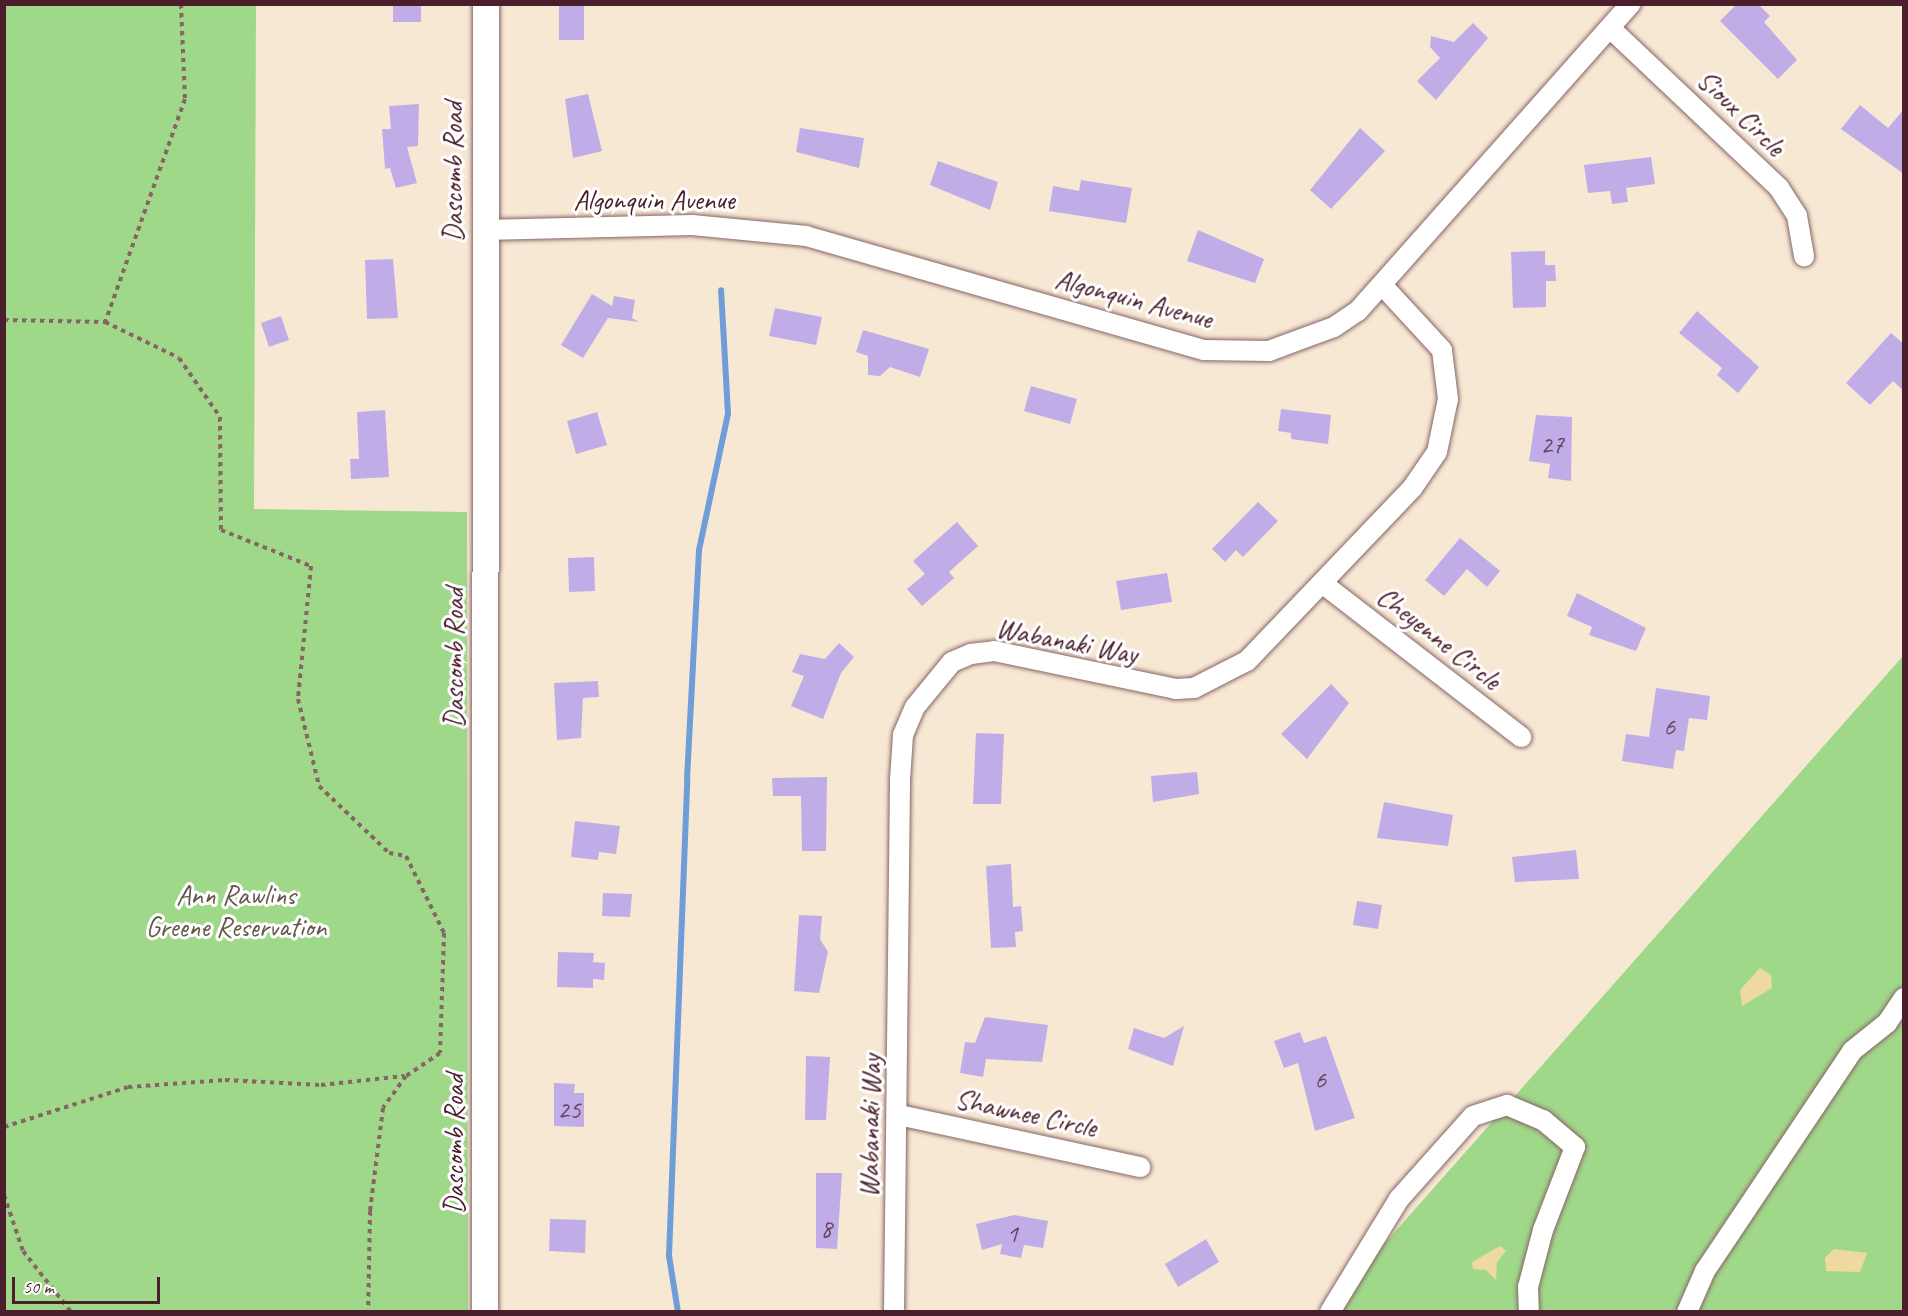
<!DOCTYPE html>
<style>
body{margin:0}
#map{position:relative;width:1908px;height:1316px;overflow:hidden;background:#f7e8d4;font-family:Caveat,sans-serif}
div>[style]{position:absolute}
.green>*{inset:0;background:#a0d88a}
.sand>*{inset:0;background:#eeda9e}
.stream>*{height:6px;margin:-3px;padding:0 3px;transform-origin:3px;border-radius:3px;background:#6f9dd7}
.building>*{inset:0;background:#c0ade7}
.path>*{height:4px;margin-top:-2px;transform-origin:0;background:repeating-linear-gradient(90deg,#876566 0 4.5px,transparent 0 9px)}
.roads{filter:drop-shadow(0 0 2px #876566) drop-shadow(0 0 2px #876566)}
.minor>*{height:20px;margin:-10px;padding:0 10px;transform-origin:10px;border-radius:10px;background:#fff}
.major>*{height:26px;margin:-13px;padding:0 13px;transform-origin:13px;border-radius:13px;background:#fff}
span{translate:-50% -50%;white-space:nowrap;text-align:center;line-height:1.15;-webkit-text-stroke:6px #fff;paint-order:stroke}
.number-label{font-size:26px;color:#68425a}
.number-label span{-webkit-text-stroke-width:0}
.street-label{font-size:28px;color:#4a1f2b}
.park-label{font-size:28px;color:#645648}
.frame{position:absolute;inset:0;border:6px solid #4a1f2b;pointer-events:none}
.scale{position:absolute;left:12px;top:1277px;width:148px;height:27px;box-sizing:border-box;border:3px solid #4a1f2b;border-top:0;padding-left:8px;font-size:18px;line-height:21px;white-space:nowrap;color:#4a1f2b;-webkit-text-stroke:4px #fff;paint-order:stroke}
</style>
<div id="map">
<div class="green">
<div style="clip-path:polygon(5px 4px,256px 5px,254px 509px,467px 512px,468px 1311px,5px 1311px)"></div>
<div style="clip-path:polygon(1903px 656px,1903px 1311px,1324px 1312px,1507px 1105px)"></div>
</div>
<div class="sand">
<div style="clip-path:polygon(1760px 968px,1771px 975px,1772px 988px,1742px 1006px,1740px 990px)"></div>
<div style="clip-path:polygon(1500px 1246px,1506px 1251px,1497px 1262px,1496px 1280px,1486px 1270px,1473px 1269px,1472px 1262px)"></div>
<div style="clip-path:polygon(1834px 1249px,1867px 1253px,1860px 1272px,1826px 1271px,1825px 1258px)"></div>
</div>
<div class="stream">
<div style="left:678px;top:1312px;width:57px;rotate:-99.1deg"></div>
<div style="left:669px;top:1256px;width:477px;rotate:-87.8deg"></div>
<div style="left:687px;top:779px;width:229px;rotate:-87deg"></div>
<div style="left:699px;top:550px;width:139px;rotate:-78deg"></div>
<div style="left:728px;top:414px;width:124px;rotate:-93.2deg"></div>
</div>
<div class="building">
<div style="clip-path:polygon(393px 4px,421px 4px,421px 22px,393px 22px)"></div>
<div style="clip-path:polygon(559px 4px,584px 4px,584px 40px,559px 40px)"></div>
<div style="clip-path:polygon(1737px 4px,1758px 4px,1770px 16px,1764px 22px,1797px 60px,1778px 79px,1720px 21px)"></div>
<div style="clip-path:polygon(1473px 23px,1488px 38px,1436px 100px,1417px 81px,1440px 58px,1430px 47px,1431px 36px,1454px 42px)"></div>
<div style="clip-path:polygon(588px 94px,602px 151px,573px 158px,565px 99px)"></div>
<div style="clip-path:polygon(419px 104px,418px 146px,407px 147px,417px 183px,396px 188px,390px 168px,385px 169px,382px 129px,391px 129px,389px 106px)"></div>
<div style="clip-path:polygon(1860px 105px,1888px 128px,1904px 109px,1904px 174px,1841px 129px)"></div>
<div style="clip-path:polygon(800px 128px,864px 138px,859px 168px,796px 152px)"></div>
<div style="clip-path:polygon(1360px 128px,1385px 151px,1331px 209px,1310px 190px)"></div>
<div style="clip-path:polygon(1651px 157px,1655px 184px,1626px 188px,1628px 202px,1612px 204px,1610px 191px,1588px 193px,1584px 165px)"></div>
<div style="clip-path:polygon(938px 161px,998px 182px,990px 210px,930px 185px)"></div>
<div style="clip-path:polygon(1081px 180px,1132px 188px,1126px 223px,1049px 211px,1053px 186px,1079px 191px)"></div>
<div style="clip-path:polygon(1198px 230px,1264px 259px,1255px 283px,1187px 261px)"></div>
<div style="clip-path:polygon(1545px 251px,1545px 265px,1555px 265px,1556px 281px,1546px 281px,1546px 307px,1513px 308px,1511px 252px)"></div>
<div style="clip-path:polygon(393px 259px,398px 318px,367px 319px,365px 260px)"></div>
<div style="clip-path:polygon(592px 294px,612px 306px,614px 296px,635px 300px,632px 318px,639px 322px,608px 318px,583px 358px,561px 345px)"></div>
<div style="clip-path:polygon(775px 308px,822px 317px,816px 345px,769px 336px)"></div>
<div style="clip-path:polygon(1697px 311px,1759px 367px,1738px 393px,1717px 375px,1722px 368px,1679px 333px)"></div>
<div style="clip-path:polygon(281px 316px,289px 340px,269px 347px,261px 323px)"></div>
<div style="clip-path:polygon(863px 330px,929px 349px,920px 377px,890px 367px,880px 376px,868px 375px,868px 356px,856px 352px)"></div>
<div style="clip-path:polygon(1891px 333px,1904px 344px,1904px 391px,1893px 381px,1870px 405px,1846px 383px)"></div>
<div style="clip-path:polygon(1031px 386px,1077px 399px,1070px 424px,1024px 411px)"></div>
<div style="clip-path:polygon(1281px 409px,1331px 415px,1328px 444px,1291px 439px,1291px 433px,1278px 431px)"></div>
<div style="clip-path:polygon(385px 410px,389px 477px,351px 479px,350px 459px,359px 459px,357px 412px)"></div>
<div style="clip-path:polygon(597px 412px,607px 445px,576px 454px,567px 421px)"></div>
<div style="clip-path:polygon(1536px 415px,1572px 417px,1571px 481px,1548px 478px,1550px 464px,1529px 461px)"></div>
<div style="clip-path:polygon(1258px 502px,1278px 521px,1243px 557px,1236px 550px,1225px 562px,1212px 549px)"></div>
<div style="clip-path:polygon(957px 522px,978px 546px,949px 572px,954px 578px,922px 606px,907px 589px,925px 574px,913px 561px)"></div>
<div style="clip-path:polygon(1460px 538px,1500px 571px,1487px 587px,1467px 569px,1444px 596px,1425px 580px)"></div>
<div style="clip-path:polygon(594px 557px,595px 591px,569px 592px,568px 558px)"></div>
<div style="clip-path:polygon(1167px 573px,1172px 602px,1121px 610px,1116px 581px)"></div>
<div style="clip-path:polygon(1577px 593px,1646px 628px,1636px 651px,1589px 635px,1592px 627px,1567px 616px)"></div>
<div style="clip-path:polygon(839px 643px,854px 657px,841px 673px,823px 719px,791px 706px,804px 676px,792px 672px,800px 654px,825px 659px)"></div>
<div style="clip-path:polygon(598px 681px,599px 697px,583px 698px,581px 738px,557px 740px,554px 683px)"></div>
<div style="clip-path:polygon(1331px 684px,1349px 703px,1307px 759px,1281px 734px)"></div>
<div style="clip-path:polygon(1656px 688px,1710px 696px,1707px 720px,1689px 718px,1684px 751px,1676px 750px,1673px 769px,1622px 761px,1626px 734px,1649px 737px)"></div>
<div style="clip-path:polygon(976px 733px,1004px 734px,1001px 804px,973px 804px)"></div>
<div style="clip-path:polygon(1197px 772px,1199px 794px,1153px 802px,1151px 776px)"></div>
<div style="clip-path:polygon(827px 777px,826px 851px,802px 851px,801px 796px,773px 796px,772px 778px)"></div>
<div style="clip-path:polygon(1384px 802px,1453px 815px,1448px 846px,1377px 838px)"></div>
<div style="clip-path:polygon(575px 821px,620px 826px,616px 854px,599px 852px,598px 860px,571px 857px)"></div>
<div style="clip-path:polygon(1576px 850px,1579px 879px,1515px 882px,1512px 857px)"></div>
<div style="clip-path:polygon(1011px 864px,1013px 907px,1021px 906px,1023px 931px,1015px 932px,1016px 947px,991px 948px,986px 866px)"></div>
<div style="clip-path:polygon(603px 893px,632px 894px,630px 917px,602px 916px)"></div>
<div style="clip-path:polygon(1357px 901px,1382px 905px,1378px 929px,1353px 925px)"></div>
<div style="clip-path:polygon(799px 915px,822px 916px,820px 939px,828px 952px,819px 993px,794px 991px)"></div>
<div style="clip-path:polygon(558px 952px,594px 953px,593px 962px,605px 963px,604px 980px,593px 979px,593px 988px,557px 987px)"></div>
<div style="clip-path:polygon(985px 1017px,1048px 1025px,1042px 1062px,986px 1059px,983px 1077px,960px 1073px,965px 1042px,975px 1043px)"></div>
<div style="clip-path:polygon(1184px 1026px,1173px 1066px,1128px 1049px,1134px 1028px,1164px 1038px)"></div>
<div style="clip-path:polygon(1300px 1032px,1304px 1043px,1326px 1036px,1355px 1118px,1315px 1131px,1298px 1063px,1284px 1068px,1274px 1041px)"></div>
<div style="clip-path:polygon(806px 1056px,830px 1057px,826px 1120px,805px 1120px)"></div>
<div style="clip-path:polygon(554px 1083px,575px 1084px,574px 1093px,584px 1093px,584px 1127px,554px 1126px)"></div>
<div style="clip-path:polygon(816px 1173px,842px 1173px,837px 1249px,816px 1248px)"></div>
<div style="clip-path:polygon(1014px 1215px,1048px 1221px,1043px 1248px,1024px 1245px,1021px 1258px,1000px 1254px,1002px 1244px,982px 1250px,976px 1224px)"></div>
<div style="clip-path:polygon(550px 1219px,586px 1220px,585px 1253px,549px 1251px)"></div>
<div style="clip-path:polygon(1206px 1239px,1219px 1262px,1178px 1287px,1165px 1264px)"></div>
</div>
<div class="path">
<div style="left:181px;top:4px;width:95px;rotate:87.6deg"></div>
<div style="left:185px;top:99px;width:237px;rotate:109.7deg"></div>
<div style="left:105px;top:322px;width:82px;rotate:25.9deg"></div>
<div style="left:179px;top:358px;width:72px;rotate:55.2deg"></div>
<div style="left:220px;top:417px;width:113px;rotate:89.5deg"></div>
<div style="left:221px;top:530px;width:97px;rotate:21.8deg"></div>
<div style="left:311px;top:566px;width:134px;rotate:95.6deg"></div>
<div style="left:298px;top:699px;width:89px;rotate:76.4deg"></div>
<div style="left:319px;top:786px;width:97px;rotate:43.7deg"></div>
<div style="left:389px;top:853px;width:17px;rotate:10deg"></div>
<div style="left:406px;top:856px;width:86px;rotate:63.7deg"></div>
<div style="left:444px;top:933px;width:120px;rotate:91.9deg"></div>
<div style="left:440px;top:1053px;width:41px;rotate:145.9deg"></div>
<div style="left:406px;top:1076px;width:39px;rotate:126deg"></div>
<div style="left:383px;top:1108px;width:104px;rotate:97.2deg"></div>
<div style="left:370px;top:1211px;width:101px;rotate:91.1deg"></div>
<div style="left:4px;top:320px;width:101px;rotate:1.1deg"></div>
<div style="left:4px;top:1127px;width:130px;rotate:-17.9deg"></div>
<div style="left:128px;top:1087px;width:97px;rotate:-4.1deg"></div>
<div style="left:225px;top:1080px;width:96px;rotate:3deg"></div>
<div style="left:321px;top:1085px;width:84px;rotate:-6.1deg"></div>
<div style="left:4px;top:1195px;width:59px;rotate:71.3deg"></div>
<div style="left:23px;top:1251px;width:78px;rotate:51.8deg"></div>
</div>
<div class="roads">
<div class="minor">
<div style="left:1610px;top:28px;width:233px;rotate:43.4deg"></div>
<div style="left:1779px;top:188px;width:33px;rotate:57deg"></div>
<div style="left:1797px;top:216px;width:41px;rotate:80.1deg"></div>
<div style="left:484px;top:230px;width:208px;rotate:-1.4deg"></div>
<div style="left:692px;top:225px;width:115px;rotate:5.5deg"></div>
<div style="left:806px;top:236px;width:414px;rotate:16deg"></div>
<div style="left:1204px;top:350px;width:65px;rotate:0.9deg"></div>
<div style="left:1269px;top:351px;width:69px;rotate:-20.3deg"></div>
<div style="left:1334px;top:327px;width:29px;rotate:-34deg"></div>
<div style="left:1358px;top:311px;width:411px;rotate:-48.4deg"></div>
<div style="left:1322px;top:583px;width:252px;rotate:37.7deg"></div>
<div style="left:899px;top:1115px;width:247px;rotate:12.2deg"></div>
<div style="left:894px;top:1312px;width:532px;rotate:-89.35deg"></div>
<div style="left:900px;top:780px;width:45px;rotate:-86.2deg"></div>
<div style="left:903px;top:735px;width:30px;rotate:-67deg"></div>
<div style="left:915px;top:707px;width:58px;rotate:-50.6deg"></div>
<div style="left:952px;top:662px;width:21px;rotate:-23deg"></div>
<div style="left:971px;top:654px;width:23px;rotate:-7deg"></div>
<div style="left:994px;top:651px;width:186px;rotate:11.8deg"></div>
<div style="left:1176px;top:689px;width:18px;rotate:-3deg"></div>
<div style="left:1194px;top:688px;width:59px;rotate:-27deg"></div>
<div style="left:1247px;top:661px;width:240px;rotate:-46.3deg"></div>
<div style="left:1413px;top:487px;width:42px;rotate:-55.6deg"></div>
<div style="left:1437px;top:452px;width:54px;rotate:-78.3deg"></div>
<div style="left:1448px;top:399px;width:49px;rotate:-97deg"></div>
<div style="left:1442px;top:350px;width:88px;rotate:-132.7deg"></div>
<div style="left:1330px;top:1312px;width:132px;rotate:-58.6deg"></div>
<div style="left:1399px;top:1199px;width:111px;rotate:-48.3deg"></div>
<div style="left:1473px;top:1116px;width:36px;rotate:-18deg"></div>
<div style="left:1507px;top:1105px;width:39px;rotate:23deg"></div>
<div style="left:1543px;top:1120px;width:42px;rotate:40.2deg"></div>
<div style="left:1575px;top:1147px;width:89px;rotate:111.1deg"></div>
<div style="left:1543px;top:1230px;width:59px;rotate:104.7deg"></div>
<div style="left:1528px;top:1287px;width:25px;rotate:88deg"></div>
<div style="left:1687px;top:1312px;width:45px;rotate:-66.3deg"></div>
<div style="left:1705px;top:1271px;width:265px;rotate:-56.2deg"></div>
<div style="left:1852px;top:1051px;width:45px;rotate:-38.7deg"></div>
<div style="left:1887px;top:1023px;width:30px;rotate:-56deg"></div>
</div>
<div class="major">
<div style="left:485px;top:1312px;width:1308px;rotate:-89.96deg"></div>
</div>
</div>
<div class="number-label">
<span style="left:1552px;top:445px">27</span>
<span style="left:1669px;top:727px">6</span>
<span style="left:1320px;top:1080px">6</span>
<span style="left:569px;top:1110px">25</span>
<span style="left:826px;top:1229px">8</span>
<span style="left:1012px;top:1234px">1</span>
</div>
<div class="street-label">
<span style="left:1741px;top:113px;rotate:44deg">Sioux Circle</span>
<span style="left:453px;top:172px;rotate:-90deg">Dascomb Road</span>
<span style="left:654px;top:200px">Algonquin Avenue</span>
<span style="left:1134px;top:299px;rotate:15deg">Algonquin Avenue</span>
<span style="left:1439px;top:638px;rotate:38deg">Cheyenne Circle</span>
<span style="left:1067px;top:641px;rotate:11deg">Wabanaki Way</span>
<span style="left:454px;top:658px;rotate:-90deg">Dascomb Road</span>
<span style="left:1026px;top:1113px;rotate:12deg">Shawnee Circle</span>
<span style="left:870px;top:1126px;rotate:-89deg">Wabanaki Way</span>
<span style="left:454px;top:1144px;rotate:-90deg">Dascomb Road</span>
</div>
<div class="park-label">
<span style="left:236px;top:911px">Ann Rawlins<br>Greene Reservation</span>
</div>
<div class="frame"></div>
<div class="scale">50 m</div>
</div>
